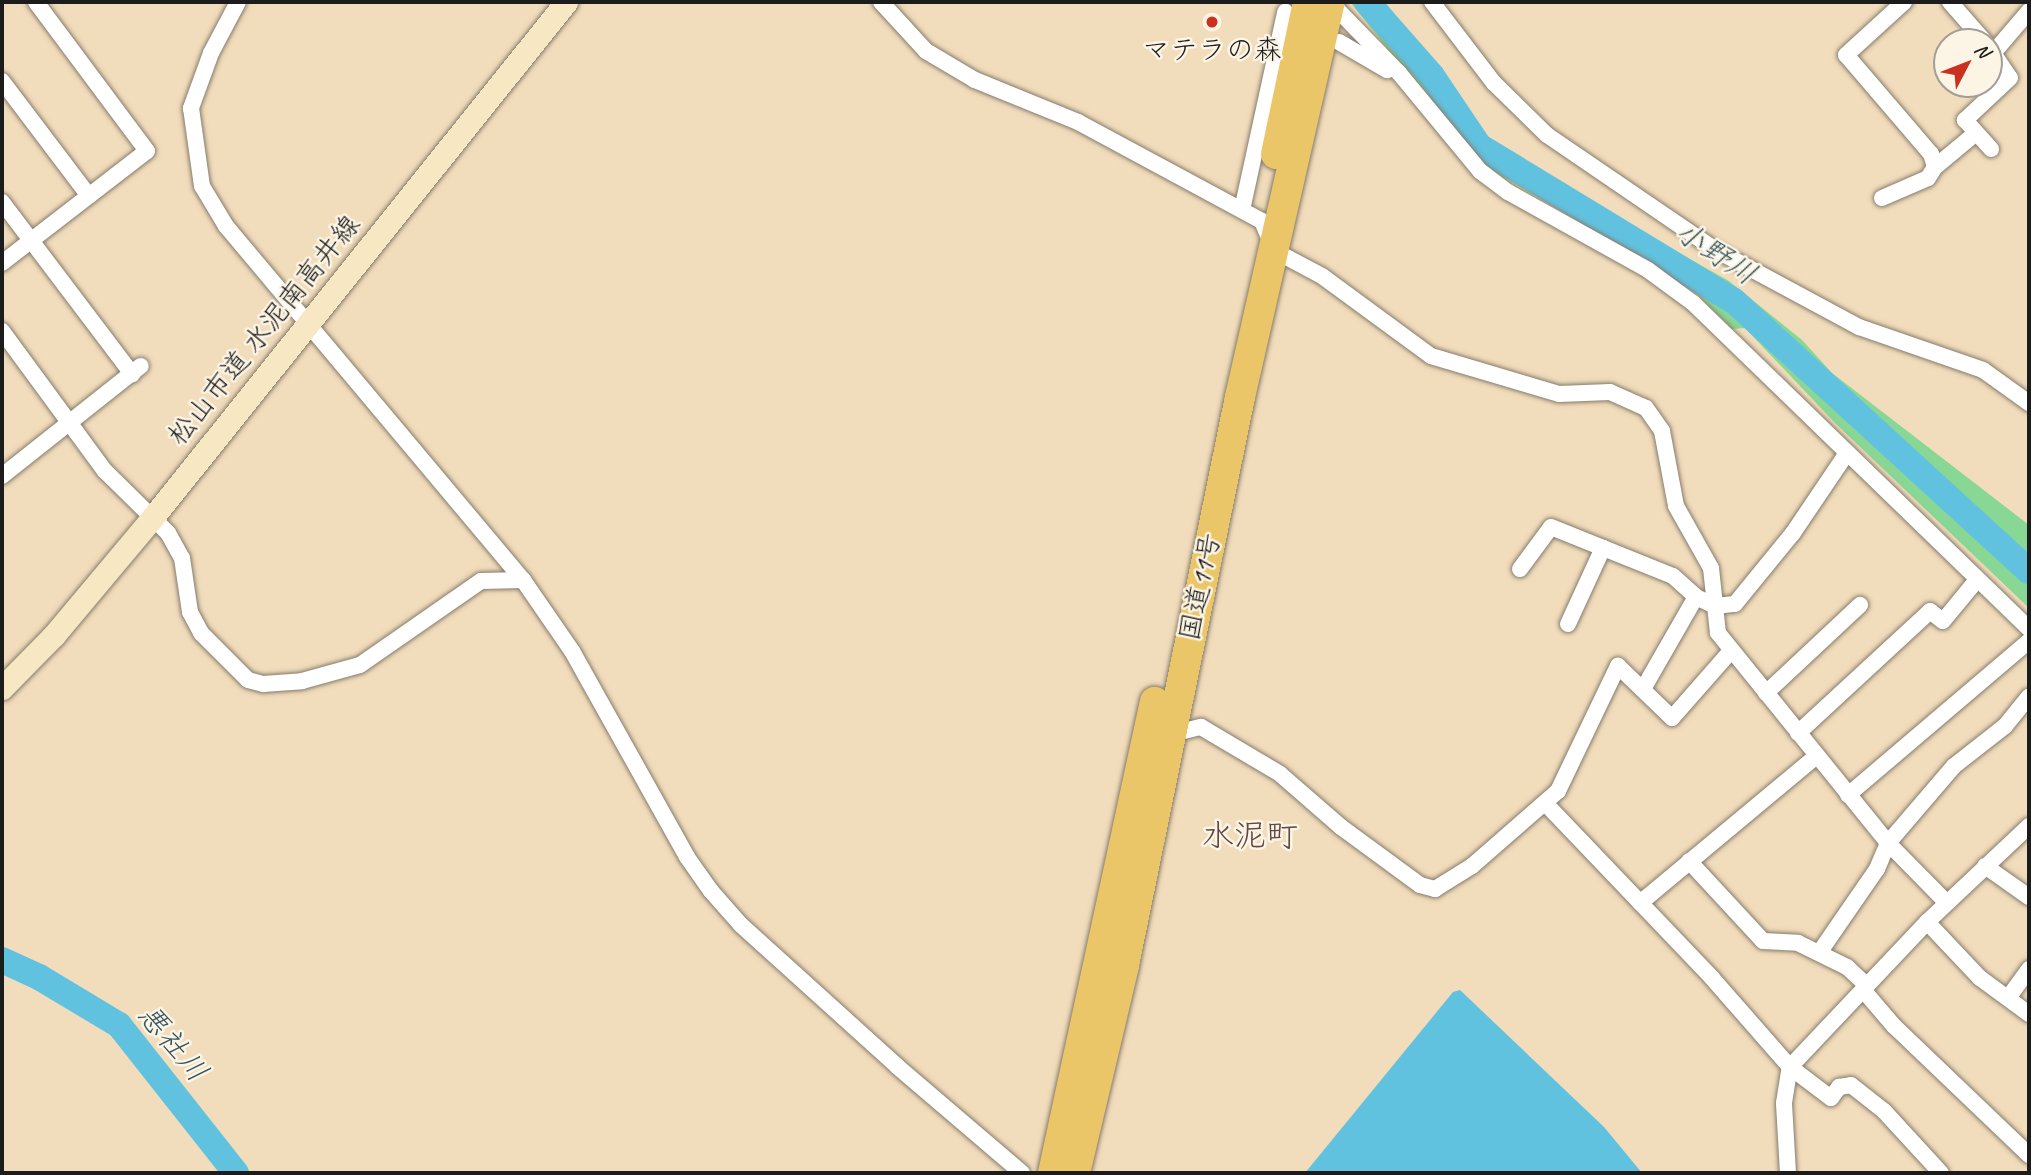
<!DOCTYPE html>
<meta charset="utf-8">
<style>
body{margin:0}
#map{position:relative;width:2031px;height:1175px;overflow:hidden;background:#f1dcbb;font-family:Caveat,"Klee One",sans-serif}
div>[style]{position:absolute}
.green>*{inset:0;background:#89d795}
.water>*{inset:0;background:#61c2df}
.river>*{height:26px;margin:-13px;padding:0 13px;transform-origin:13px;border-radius:13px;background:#61c2df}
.roads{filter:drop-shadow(0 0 2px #867c6c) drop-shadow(0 0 2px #867c6c)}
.street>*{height:16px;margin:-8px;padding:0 8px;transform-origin:8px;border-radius:8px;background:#fff}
.secondary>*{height:23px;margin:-11.5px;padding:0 11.5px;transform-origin:11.5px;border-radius:11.5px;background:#f7e8c3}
.highway>*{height:30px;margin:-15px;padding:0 15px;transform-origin:15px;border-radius:15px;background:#ebc669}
.dots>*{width:19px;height:19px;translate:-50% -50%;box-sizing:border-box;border:4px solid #fcf5e5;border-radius:50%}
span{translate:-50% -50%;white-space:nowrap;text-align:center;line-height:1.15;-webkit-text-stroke:5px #fcf5e5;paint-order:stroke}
.poi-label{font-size:28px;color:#1c1c1c}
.street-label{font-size:28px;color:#1c1c1c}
.water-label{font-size:30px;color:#345660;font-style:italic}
.quarter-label{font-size:32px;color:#624845}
.frame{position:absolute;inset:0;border:4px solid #1c1c1c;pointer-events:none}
.north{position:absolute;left:1933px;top:28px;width:70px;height:70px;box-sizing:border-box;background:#fcf5e5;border:2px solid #a29e95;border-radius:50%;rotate:48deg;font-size:19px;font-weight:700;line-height:28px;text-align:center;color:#1c1c1c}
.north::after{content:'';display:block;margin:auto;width:24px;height:32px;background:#c8321e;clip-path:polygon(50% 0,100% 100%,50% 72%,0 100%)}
</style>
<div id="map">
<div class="green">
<div style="clip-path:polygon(1350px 2px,1385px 2px,1498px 151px,1729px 281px,1802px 340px,1832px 373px,2029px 525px,2029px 608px,1834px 422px,1745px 328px,1732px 329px,1698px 295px,1663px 270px,1494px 172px,1452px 128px)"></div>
</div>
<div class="water">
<div style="clip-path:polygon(1460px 990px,1604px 1127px,1642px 1173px,1305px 1173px,1453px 992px)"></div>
</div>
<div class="river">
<div style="left:1367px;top:2px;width:98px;rotate:48.7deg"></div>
<div style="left:1432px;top:76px;width:84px;rotate:56.1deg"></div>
<div style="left:1479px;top:146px;width:298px;rotate:31.3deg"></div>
<div style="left:1734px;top:301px;width:400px;rotate:42.5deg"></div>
<div style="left:2px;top:960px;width:41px;rotate:24.7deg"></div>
<div style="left:39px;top:977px;width:93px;rotate:31deg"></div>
<div style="left:119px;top:1025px;width:189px;rotate:51.7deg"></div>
</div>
<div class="roads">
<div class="street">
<div style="left:238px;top:2px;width:58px;rotate:117.9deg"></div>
<div style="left:211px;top:53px;width:59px;rotate:110deg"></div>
<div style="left:191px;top:108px;width:79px;rotate:82deg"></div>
<div style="left:202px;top:186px;width:47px;rotate:59deg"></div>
<div style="left:226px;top:226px;width:462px;rotate:50deg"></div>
<div style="left:523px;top:580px;width:86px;rotate:55.4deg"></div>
<div style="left:572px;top:651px;width:236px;rotate:60.8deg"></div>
<div style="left:687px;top:857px;width:42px;rotate:54.8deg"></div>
<div style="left:711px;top:891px;width:45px;rotate:48.6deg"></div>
<div style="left:741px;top:925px;width:212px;rotate:42.1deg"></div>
<div style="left:898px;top:1067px;width:163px;rotate:40.5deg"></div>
<div style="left:881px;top:2px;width:67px;rotate:47.4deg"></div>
<div style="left:926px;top:51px;width:57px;rotate:30.6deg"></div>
<div style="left:975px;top:80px;width:111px;rotate:22.2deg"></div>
<div style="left:1078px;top:122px;width:209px;rotate:28.3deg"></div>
<div style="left:1262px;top:221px;width:33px;rotate:67deg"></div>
<div style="left:1275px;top:251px;width:53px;rotate:28deg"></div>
<div style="left:1322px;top:276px;width:135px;rotate:36.3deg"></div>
<div style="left:1431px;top:356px;width:134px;rotate:16.5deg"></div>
<div style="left:1559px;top:394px;width:51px;rotate:-2.2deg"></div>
<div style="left:1610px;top:392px;width:39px;rotate:24deg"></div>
<div style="left:1646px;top:408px;width:28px;rotate:55deg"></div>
<div style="left:1662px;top:431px;width:76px;rotate:79.4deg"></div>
<div style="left:1676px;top:506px;width:71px;rotate:60.6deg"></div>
<div style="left:1711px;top:568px;width:65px;rotate:83.9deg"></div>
<div style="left:1718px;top:633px;width:270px;rotate:51deg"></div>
<div style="left:1888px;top:843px;width:84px;rotate:45.5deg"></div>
<div style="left:1330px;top:2px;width:99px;rotate:45.8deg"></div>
<div style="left:1399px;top:73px;width:127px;rotate:50.4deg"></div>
<div style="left:1480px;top:171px;width:35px;rotate:37deg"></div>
<div style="left:1508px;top:192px;width:160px;rotate:29.1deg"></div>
<div style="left:1648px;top:270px;width:56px;rotate:36.3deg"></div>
<div style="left:1693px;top:303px;width:468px;rotate:44.1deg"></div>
<div style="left:1432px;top:2px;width:102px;rotate:52.6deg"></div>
<div style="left:1494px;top:83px;width:74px;rotate:44.5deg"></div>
<div style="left:1547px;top:135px;width:202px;rotate:34.3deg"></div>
<div style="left:1714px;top:249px;width:165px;rotate:28.3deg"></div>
<div style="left:1859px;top:327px;width:131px;rotate:19.1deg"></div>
<div style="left:1983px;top:370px;width:57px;rotate:35.7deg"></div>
<div style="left:1950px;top:2px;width:53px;rotate:48.8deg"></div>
<div style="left:1339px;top:42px;width:56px;rotate:30.3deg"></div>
<div style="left:1989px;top:47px;width:37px;rotate:56deg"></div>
<div style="left:2010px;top:78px;width:62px;rotate:137deg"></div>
<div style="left:1965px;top:120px;width:39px;rotate:48deg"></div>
<div style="left:1994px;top:52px;width:54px;rotate:-49.5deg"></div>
<div style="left:2px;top:81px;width:144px;rotate:52.9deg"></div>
<div style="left:1935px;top:167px;width:53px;rotate:-39.7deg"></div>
<div style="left:1882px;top:198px;width:50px;rotate:-23.5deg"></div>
<div style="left:1928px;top:178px;width:13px;rotate:-58deg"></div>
<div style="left:1935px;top:167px;width:14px;rotate:-107deg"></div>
<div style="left:1931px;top:154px;width:130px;rotate:-130.6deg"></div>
<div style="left:1846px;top:55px;width:79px;rotate:-42.4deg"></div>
<div style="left:2px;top:202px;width:216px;rotate:52.9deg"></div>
<div style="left:1242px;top:210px;width:203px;rotate:-77.7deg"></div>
<div style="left:2px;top:263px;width:183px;rotate:-37.7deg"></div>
<div style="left:147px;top:151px;width:186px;rotate:-126.7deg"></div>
<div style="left:2px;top:331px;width:174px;rotate:53.7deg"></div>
<div style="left:105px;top:471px;width:88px;rotate:44.5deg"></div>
<div style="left:168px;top:533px;width:29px;rotate:61deg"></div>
<div style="left:182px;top:558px;width:55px;rotate:81.6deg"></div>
<div style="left:190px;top:612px;width:24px;rotate:62deg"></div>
<div style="left:201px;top:633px;width:66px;rotate:45deg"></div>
<div style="left:248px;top:680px;width:16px;rotate:15deg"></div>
<div style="left:263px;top:684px;width:39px;rotate:-4deg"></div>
<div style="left:302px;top:681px;width:60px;rotate:-15.4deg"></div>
<div style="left:360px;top:665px;width:147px;rotate:-34.8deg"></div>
<div style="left:481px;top:581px;width:42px;rotate:-1.4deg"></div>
<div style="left:2px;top:476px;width:177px;rotate:-38.4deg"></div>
<div style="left:1520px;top:569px;width:52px;rotate:-53.6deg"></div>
<div style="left:1551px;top:527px;width:131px;rotate:21.9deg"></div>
<div style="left:1673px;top:576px;width:31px;rotate:42deg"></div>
<div style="left:1696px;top:597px;width:21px;rotate:25deg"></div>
<div style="left:1715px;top:606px;width:20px;rotate:-6deg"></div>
<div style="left:1735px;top:604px;width:92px;rotate:-50.8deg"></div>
<div style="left:1793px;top:533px;width:97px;rotate:-56deg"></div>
<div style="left:1568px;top:624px;width:84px;rotate:-65.3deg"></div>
<div style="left:1643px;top:689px;width:106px;rotate:-60.1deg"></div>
<div style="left:1766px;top:693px;width:129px;rotate:-43.1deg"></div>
<div style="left:1798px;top:733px;width:180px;rotate:-42.7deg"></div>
<div style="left:1930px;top:611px;width:16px;rotate:38deg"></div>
<div style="left:1943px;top:621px;width:52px;rotate:-50.5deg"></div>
<div style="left:1168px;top:735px;width:34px;rotate:-14deg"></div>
<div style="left:1201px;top:727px;width:92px;rotate:30.7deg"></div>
<div style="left:1280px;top:774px;width:81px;rotate:41deg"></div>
<div style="left:1341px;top:827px;width:98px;rotate:36.3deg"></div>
<div style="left:1420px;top:885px;width:16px;rotate:15deg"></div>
<div style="left:1435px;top:889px;width:44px;rotate:-31.9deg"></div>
<div style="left:1472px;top:866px;width:114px;rotate:-41.1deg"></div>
<div style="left:1558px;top:791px;width:139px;rotate:-64.4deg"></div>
<div style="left:1618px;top:666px;width:75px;rotate:43.9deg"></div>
<div style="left:1672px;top:718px;width:88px;rotate:-48.7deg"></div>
<div style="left:1848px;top:795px;width:238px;rotate:-40.4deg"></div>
<div style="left:1545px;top:803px;width:242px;rotate:46.3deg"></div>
<div style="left:1712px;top:978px;width:118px;rotate:48.8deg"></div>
<div style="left:1790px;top:1067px;width:51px;rotate:37.1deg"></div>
<div style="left:1831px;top:1098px;width:14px;rotate:-54deg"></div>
<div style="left:1839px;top:1087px;width:12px;rotate:-9deg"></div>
<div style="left:1851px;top:1085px;width:42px;rotate:38.2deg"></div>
<div style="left:1884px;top:1111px;width:84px;rotate:47.4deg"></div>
<div style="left:1689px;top:861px;width:109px;rotate:47.2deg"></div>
<div style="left:1763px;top:941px;width:35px;rotate:3deg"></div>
<div style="left:1798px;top:943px;width:55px;rotate:26.1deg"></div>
<div style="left:1847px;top:967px;width:26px;rotate:43deg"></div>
<div style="left:1985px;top:866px;width:54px;rotate:35.2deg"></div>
<div style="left:1640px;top:903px;width:228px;rotate:-39.8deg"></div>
<div style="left:1927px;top:922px;width:77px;rotate:46.6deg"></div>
<div style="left:1980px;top:978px;width:61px;rotate:36.3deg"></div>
<div style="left:1819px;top:953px;width:102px;rotate:-55.4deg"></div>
<div style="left:1877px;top:869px;width:28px;rotate:-67deg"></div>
<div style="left:1888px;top:843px;width:101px;rotate:-49.4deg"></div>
<div style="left:1954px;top:766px;width:65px;rotate:-38.1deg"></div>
<div style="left:2005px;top:726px;width:38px;rotate:-51deg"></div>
<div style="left:1864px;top:991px;width:46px;rotate:49.4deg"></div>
<div style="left:1894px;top:1026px;width:187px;rotate:43.7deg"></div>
<div style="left:2008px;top:998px;width:36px;rotate:-54deg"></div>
<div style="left:1788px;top:1173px;width:70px;rotate:-93.3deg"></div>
<div style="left:1784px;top:1103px;width:36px;rotate:-81deg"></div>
<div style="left:1790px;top:1067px;width:199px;rotate:-46.6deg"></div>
<div style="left:1927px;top:922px;width:140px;rotate:-43.3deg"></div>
</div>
<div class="secondary">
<div style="left:2px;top:688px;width:74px;rotate:-45.5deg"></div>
<div style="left:54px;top:635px;width:154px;rotate:-50deg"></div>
<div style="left:153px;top:517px;width:660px;rotate:-51.27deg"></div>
</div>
<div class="highway">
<div style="left:1276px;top:154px;width:155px;rotate:-78.1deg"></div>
<div style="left:1053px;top:1173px;width:482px;rotate:-77.8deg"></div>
<div style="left:1075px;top:1173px;width:214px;rotate:-76.7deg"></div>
<div style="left:1124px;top:965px;width:580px;rotate:-78.46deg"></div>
<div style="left:1240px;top:397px;width:405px;rotate:-77.2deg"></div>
</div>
</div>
<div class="dots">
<div style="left:1212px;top:22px;background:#c8321e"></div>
</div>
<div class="poi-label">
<span style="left:1212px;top:50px">マテラの森</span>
</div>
<div class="street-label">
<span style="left:264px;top:330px;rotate:-51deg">松山市道 水泥南高井線</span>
<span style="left:1200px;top:587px;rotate:-78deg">国道11号</span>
</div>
<div class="water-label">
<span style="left:1716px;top:253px;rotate:33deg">小野川</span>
<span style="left:173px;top:1043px;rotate:50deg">悪社川</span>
</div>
<div class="quarter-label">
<span style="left:1250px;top:836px">水泥町</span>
</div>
<div class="frame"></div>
<div class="north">N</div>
</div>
